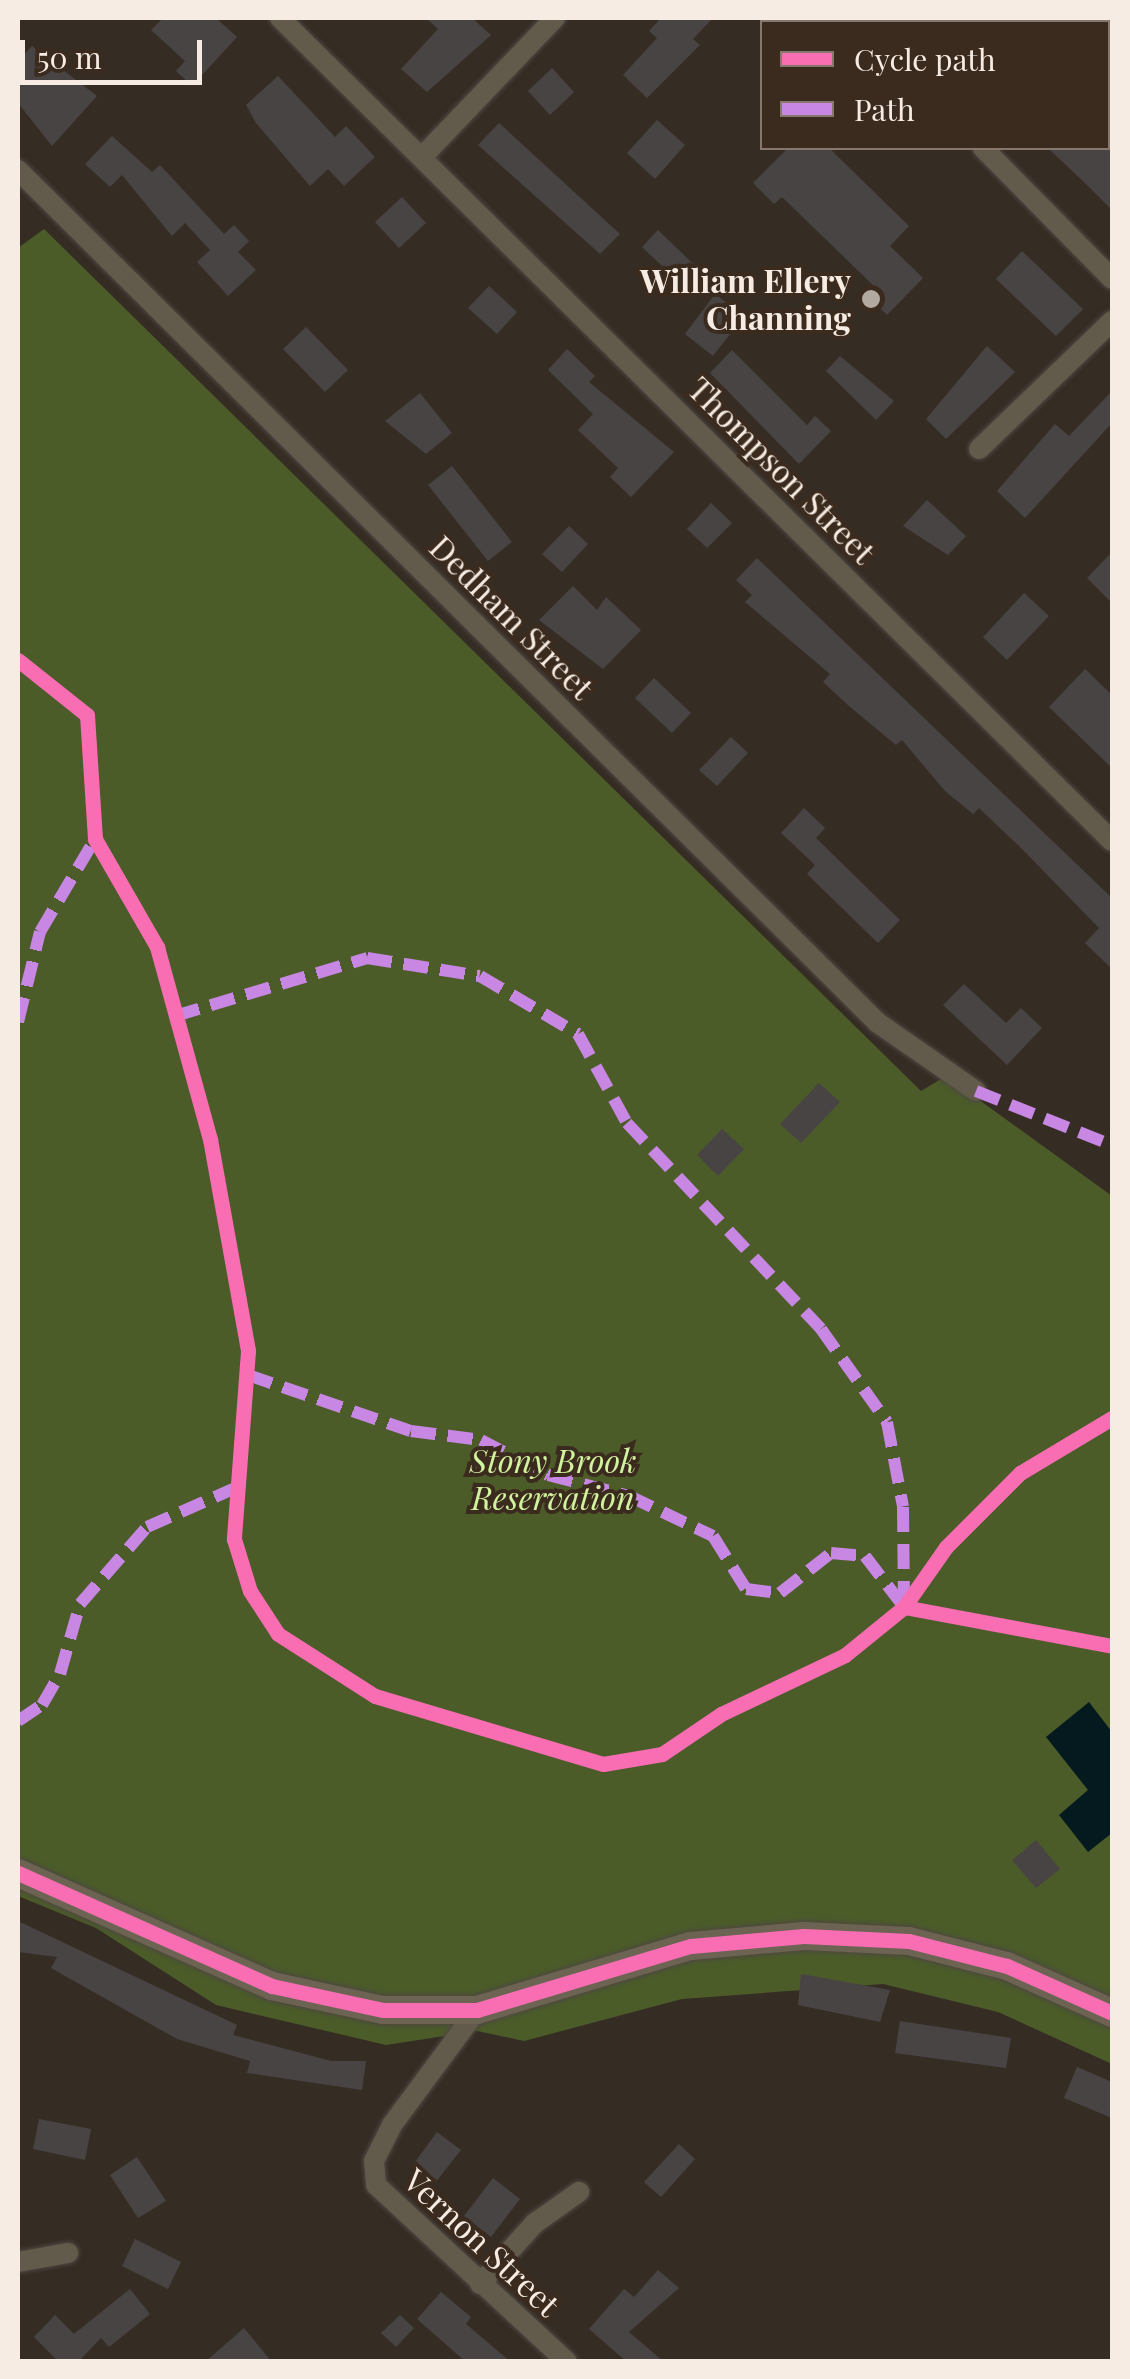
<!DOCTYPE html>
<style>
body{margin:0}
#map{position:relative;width:1130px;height:2379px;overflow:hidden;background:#352c24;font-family:"Playfair Display",serif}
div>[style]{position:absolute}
.forest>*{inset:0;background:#4b5c29}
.water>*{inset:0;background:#051a1e}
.building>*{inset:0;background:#494444}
.roads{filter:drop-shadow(0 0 2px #4e4741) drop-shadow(0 0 2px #4e4741)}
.street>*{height:20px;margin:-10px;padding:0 10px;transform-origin:10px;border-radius:10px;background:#625b4c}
.secondary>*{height:28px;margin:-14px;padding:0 14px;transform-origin:14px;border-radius:14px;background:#6c6352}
.quiet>*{height:12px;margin-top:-6px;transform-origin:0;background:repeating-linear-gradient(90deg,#c787e3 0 25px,transparent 0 37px)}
.cycleway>*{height:15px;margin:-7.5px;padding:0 7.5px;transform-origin:7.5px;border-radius:7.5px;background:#f96db3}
.dots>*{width:28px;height:28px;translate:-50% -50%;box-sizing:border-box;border:5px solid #3b2b1e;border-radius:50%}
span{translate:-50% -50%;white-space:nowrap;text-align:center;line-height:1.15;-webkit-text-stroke:8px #3b2b1e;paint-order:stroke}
.poi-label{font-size:32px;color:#f6ece4;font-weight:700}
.right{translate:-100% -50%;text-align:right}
.street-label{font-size:32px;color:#f6ece4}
.park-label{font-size:32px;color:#d1f39d;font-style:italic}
.frame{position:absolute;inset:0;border:20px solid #f6ece4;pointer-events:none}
.legend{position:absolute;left:760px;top:20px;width:350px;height:130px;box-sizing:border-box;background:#3b2b1e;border:2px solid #86786d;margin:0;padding:12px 18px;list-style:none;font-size:30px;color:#f6ece4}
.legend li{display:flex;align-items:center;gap:20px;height:50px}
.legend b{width:50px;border:2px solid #86786d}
.scale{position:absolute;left:20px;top:40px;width:182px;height:45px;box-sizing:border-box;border:5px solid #f6ece4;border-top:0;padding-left:12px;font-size:30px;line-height:35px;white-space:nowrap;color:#f6ece4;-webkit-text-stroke:8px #3b2b1e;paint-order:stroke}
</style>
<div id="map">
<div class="forest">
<div style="clip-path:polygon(44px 229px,921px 1091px,946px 1076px,1112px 1196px,1112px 2064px,998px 2012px,883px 1984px,682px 1999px,524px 2041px,477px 2031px,386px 2045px,216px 2005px,96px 1928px,18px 1896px,18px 248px)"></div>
</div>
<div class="water">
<div style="clip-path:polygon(1089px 1702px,1112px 1732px,1112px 1833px,1088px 1852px,1059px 1815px,1088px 1790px,1046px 1737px)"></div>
</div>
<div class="building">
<div style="clip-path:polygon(163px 18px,216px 18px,237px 37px,192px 86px,176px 71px,185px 61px,151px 30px)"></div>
<div style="clip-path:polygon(426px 18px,472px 18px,491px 35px,427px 92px,401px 69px,438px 29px)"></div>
<div style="clip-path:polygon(661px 18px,713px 18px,693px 39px,700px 45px,647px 98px,623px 75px,657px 38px,649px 31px)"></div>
<div style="clip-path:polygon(32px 46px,97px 96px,52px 146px,18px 103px,18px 61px)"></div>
<div style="clip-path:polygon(552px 68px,574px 92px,550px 115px,528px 91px)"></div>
<div style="clip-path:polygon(278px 76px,335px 137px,346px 126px,375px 157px,344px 186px,328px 169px,310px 186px,256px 123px,246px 105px)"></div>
<div style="clip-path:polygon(657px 120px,685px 145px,655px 179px,627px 153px)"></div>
<div style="clip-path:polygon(499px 123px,620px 234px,600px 254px,478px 145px)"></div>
<div style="clip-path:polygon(112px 136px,152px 172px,160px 165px,224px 234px,234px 225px,249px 241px,238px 252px,256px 270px,228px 296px,197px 262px,210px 250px,185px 223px,172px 236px,122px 175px,110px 187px,85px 164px)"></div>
<div style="clip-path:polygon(788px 148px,829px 148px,909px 226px,890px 246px,923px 278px,887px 315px,869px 297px,877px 289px,782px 197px,774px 204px,753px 183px)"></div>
<div style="clip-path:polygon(1048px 148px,1112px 148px,1112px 210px,1088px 186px)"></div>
<div style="clip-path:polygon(402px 197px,426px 223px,399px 248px,375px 222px)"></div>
<div style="clip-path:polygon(658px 230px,712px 282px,696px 298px,642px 247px)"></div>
<div style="clip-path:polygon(1022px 251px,1083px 309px,1056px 336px,996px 279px)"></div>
<div style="clip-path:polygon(489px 286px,517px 312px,497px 334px,468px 308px)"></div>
<div style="clip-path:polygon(715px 294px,744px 316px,713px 356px,685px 334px)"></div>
<div style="clip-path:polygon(306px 327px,348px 370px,325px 392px,283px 349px)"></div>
<div style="clip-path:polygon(987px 346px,1015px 372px,946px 439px,926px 419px)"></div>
<div style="clip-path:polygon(567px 349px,595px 376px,589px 382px,674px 452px,631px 497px,610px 477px,618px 468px,578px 430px,593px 414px,548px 370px)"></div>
<div style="clip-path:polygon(732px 350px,807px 425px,815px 416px,831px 431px,799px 464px,710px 373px)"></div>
<div style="clip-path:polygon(840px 356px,894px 401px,876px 420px,826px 371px)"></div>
<div style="clip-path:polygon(1112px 391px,1112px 423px,1025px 518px,997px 491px,1055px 424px,1069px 436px)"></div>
<div style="clip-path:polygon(420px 393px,452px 433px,426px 454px,385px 421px)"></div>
<div style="clip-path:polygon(452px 466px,512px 542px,488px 561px,428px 485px)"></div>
<div style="clip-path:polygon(927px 500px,966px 536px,948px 555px,903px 526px)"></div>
<div style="clip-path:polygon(711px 503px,732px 523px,707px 548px,687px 529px)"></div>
<div style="clip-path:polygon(569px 526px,588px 544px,562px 572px,542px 554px)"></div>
<div style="clip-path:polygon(1112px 552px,1112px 603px,1087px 578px)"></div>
<div style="clip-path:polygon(757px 558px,1112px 898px,1112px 969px,1085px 943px,1099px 928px,1021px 848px,979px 808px,973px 814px,945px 791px,902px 740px,896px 745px,849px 706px,823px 682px,830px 674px,745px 602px,752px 595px,736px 580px)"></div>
<div style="clip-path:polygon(573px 586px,597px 610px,606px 597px,641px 630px,603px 669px,539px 620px)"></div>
<div style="clip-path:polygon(1024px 593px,1049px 616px,1007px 660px,983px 637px)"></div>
<div style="clip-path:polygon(1085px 669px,1112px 695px,1112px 768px,1049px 707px)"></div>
<div style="clip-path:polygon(654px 678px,691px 713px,672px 733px,635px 698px)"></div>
<div style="clip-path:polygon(731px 737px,748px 753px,717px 786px,699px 770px)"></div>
<div style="clip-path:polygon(804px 808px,825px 828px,816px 838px,900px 920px,878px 943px,807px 874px,815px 865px,781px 833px)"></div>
<div style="clip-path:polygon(964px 984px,1006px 1023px,1021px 1008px,1042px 1028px,1007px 1065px,943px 1005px)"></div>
<div style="clip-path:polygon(819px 1083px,840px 1102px,801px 1143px,780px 1124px)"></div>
<div style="clip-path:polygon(722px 1129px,744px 1149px,718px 1176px,697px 1155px)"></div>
<div style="clip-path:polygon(1036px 1840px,1060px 1869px,1036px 1888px,1012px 1860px)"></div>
<div style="clip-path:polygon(18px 1921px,237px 2025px,233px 2035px,331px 2061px,366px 2061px,362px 2090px,247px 2073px,250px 2061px,177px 2039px,51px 1968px,57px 1957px,18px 1952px)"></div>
<div style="clip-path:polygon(801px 1974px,890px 1990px,880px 2022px,798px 2005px)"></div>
<div style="clip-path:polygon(900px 2021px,1011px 2038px,1006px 2068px,895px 2053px)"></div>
<div style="clip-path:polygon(1077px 2067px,1112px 2082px,1112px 2118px,1064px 2098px)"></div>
<div style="clip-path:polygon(39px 2119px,91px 2129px,85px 2160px,33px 2149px)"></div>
<div style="clip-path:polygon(437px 2132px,461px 2150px,435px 2183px,412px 2166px)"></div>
<div style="clip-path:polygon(679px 2144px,695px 2159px,661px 2197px,644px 2182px)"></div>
<div style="clip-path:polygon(137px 2157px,166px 2201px,138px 2218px,110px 2175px)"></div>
<div style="clip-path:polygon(493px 2178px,520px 2199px,491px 2237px,464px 2216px)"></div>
<div style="clip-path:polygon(135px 2239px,181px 2262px,168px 2289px,122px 2266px)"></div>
<div style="clip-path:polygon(658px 2270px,679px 2288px,629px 2332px,664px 2362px,627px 2362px,589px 2329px,624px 2289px,634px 2297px)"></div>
<div style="clip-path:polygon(130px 2289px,150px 2314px,109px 2347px,101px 2338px,78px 2362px,59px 2362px,34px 2337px,55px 2315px,74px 2334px)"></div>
<div style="clip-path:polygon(441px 2292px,471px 2317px,466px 2324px,511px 2362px,466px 2362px,417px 2319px)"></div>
<div style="clip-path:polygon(400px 2315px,414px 2328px,396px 2347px,381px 2333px)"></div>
<div style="clip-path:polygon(244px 2328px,272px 2362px,205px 2362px)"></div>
</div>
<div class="roads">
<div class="street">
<div style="left:280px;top:18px;width:1170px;rotate:44.69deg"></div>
<div style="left:854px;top:18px;width:6px;rotate:39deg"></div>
<div style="left:983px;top:148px;width:184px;rotate:45.4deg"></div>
<div style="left:423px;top:156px;width:191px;rotate:-46.3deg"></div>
<div style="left:18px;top:170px;width:1211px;rotate:44.77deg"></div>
<div style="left:878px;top:1023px;width:119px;rotate:34.8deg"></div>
<div style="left:979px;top:449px;width:185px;rotate:-43.9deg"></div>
<div style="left:477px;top:2010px;width:143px;rotate:126.5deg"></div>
<div style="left:392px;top:2125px;width:40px;rotate:116.6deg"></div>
<div style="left:374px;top:2161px;width:24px;rotate:85deg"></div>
<div style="left:376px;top:2185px;width:260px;rotate:42.8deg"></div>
<div style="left:18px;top:2262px;width:51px;rotate:-10.2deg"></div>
<div style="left:480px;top:2284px;width:82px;rotate:-48deg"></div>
<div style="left:535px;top:2223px;width:54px;rotate:-35.2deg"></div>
</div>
<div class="secondary">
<div style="left:18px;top:1873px;width:278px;rotate:24deg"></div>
<div style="left:272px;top:1986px;width:114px;rotate:12.2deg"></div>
<div style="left:383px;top:2010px;width:94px"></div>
<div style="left:477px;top:2010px;width:223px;rotate:-16.7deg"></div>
<div style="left:691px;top:1946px;width:113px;rotate:-5.1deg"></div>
<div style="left:804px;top:1936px;width:105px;rotate:2.7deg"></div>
<div style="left:909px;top:1941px;width:101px;rotate:14.3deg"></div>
<div style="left:1007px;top:1966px;width:115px;rotate:24.1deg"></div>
</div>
</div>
<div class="quiet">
<div style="left:175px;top:1016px;width:201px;rotate:-16.8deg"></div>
<div style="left:367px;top:958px;width:114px;rotate:9.1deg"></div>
<div style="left:480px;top:976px;width:114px;rotate:30.6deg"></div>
<div style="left:578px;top:1034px;width:102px;rotate:61.2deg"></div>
<div style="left:627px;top:1123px;width:283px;rotate:46.7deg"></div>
<div style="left:821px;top:1329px;width:114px;rotate:54.6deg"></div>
<div style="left:887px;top:1422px;width:86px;rotate:79.3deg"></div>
<div style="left:903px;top:1507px;width:95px;rotate:89.4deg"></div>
<div style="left:18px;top:1022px;width:93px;rotate:-76.3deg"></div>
<div style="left:40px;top:932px;width:108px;rotate:-59.4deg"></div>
<div style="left:976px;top:1091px;width:146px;rotate:21.7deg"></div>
<div style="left:248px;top:1375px;width:172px;rotate:19deg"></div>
<div style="left:411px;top:1431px;width:71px;rotate:7.3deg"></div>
<div style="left:481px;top:1440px;width:76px;rotate:27.6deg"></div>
<div style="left:548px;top:1475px;width:84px;rotate:14.5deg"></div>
<div style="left:629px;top:1496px;width:93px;rotate:25.5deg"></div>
<div style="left:713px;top:1536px;width:62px;rotate:58.1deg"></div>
<div style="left:746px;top:1589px;width:34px;rotate:7deg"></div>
<div style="left:780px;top:1593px;width:65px;rotate:-38.1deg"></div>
<div style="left:831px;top:1553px;width:34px;rotate:5deg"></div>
<div style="left:865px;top:1556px;width:64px;rotate:52.6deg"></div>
<div style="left:18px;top:1721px;width:29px;rotate:-34deg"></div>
<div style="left:42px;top:1705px;width:36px;rotate:-60deg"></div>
<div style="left:60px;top:1674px;width:73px;rotate:-74.1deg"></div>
<div style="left:80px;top:1604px;width:102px;rotate:-49deg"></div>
<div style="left:147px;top:1527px;width:94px;rotate:-23.8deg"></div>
</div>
<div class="cycleway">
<div style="left:18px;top:660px;width:88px;rotate:38.6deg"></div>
<div style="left:87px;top:715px;width:124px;rotate:86.3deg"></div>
<div style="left:95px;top:839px;width:125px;rotate:60.1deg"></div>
<div style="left:157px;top:947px;width:199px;rotate:74.6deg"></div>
<div style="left:210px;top:1139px;width:215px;rotate:79.8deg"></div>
<div style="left:248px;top:1351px;width:189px;rotate:94.3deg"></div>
<div style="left:234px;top:1539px;width:54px;rotate:72.9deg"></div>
<div style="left:250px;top:1591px;width:51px;rotate:56.9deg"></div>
<div style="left:278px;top:1634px;width:115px;rotate:32.6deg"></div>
<div style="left:375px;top:1696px;width:238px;rotate:16.6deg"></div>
<div style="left:603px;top:1764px;width:60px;rotate:-9.6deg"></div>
<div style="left:662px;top:1754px;width:71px;rotate:-34.1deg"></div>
<div style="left:721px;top:1714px;width:137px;rotate:-25.4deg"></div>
<div style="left:845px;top:1655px;width:76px;rotate:-39.1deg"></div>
<div style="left:904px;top:1607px;width:212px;rotate:10.6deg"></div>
<div style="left:904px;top:1607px;width:73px;rotate:-55deg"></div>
<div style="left:946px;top:1547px;width:105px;rotate:-45deg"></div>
<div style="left:1020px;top:1473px;width:107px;rotate:-30.9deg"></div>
<div style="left:18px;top:1873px;width:278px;rotate:24deg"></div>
<div style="left:272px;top:1986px;width:114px;rotate:12.2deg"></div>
<div style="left:383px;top:2010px;width:94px"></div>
<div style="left:477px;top:2010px;width:223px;rotate:-16.7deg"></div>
<div style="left:691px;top:1946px;width:113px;rotate:-5.1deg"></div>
<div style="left:804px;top:1936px;width:105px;rotate:2.7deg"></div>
<div style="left:909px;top:1941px;width:101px;rotate:14.3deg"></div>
<div style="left:1007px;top:1966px;width:115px;rotate:24.1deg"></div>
</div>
<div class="dots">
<div style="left:871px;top:299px;background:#b2a9a1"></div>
</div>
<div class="poi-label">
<span class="right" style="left:851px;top:299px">William Ellery<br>Channing</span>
</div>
<div class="street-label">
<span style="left:782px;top:470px;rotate:45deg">Thompson Street</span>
<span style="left:512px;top:617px;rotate:45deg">Dedham Street</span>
<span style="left:482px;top:2242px;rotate:43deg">Vernon Street</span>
</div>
<div class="park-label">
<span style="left:553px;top:1479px">Stony Brook<br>Reservation</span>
</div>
<div class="frame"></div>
<ul class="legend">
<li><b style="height:12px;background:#f96db3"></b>Cycle path</li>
<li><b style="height:12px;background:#c787e3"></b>Path</li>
</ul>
<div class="scale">50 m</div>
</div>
